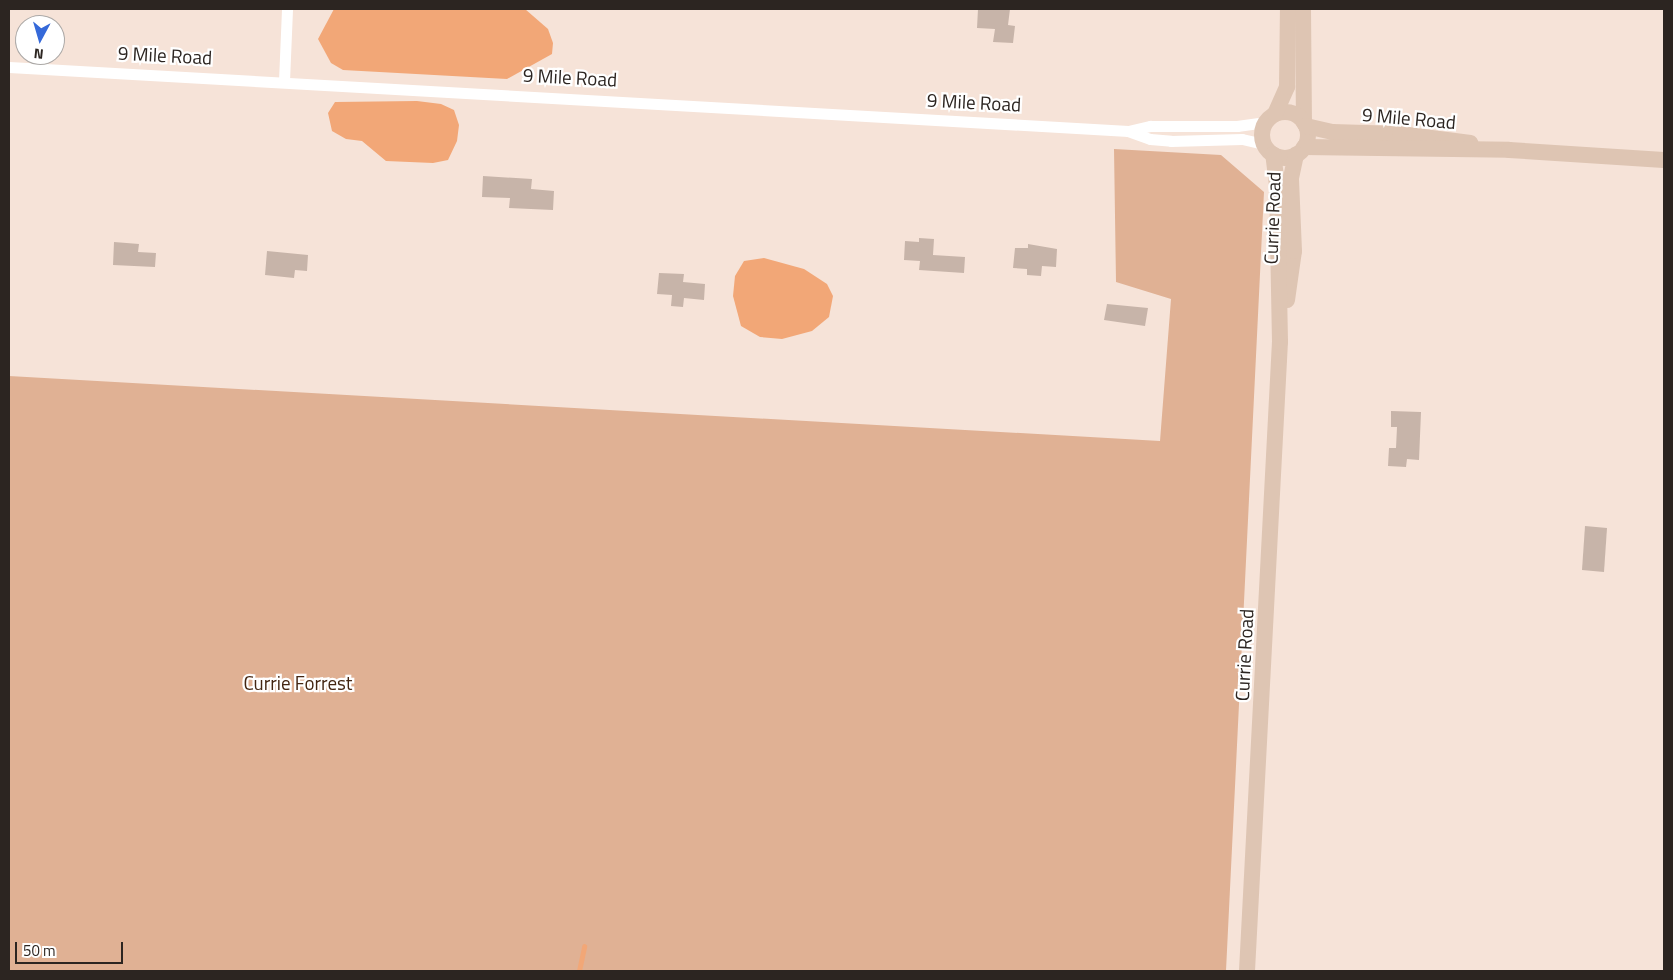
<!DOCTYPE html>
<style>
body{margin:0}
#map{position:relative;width:1673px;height:980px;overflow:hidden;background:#f6e3d8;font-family:"Titillium Web",sans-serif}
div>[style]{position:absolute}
.green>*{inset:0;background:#e0b194}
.water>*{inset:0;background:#f2a777}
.stream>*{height:4.5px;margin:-2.25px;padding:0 2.25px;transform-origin:2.25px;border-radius:2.25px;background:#f2a777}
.building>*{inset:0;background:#c7b4a9}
.street>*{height:11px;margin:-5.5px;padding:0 5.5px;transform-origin:5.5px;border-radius:5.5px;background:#fff}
.secondary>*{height:16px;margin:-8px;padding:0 8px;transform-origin:8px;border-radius:8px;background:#dec5b3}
.secondary>.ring{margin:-8px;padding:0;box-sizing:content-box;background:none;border:16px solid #dec5b3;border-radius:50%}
span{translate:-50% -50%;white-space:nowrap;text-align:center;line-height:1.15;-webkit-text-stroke:4.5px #fff;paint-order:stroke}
.street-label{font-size:19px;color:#2c2521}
.park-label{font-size:19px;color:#432511}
.frame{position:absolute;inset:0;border:10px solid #2c2521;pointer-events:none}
.north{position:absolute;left:15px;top:15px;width:50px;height:50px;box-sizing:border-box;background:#fff;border:1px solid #aba8a6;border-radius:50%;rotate:186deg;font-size:14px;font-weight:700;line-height:20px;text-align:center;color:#2c2521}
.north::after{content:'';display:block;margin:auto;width:18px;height:22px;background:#3569d9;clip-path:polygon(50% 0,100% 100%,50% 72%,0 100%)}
.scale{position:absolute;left:15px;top:942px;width:108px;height:22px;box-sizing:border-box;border:2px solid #2c2521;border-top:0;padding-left:6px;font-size:15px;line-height:18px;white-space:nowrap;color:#2c2521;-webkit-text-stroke:4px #fff;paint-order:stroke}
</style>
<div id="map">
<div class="green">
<div style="clip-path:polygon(1114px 149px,1221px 155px,1264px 192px,1226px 971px,9px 971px,9px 376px,1160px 441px,1171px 299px,1116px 282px)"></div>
</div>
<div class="water">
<div style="clip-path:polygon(334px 9px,525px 9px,548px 29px,553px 43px,552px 54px,507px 79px,343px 70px,331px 63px,318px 39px)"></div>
<div style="clip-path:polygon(417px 101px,441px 104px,454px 110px,459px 125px,457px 141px,448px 160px,433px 163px,386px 161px,362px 141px,346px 139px,332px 131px,328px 113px,335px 102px)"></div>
<div style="clip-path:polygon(764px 258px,804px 269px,827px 284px,833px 296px,829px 317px,812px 331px,782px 339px,760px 337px,741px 326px,733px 296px,735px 276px,744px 261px)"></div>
</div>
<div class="stream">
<div style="left:579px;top:971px;width:25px;rotate:-78deg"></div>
</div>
<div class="building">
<div style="clip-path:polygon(978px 9px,1010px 9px,1008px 25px,1015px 26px,1013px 43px,993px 42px,995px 29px,977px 28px)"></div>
<div style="clip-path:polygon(483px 176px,532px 179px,531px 189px,554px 191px,553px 210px,509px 208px,510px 198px,482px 197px)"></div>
<div style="clip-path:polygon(919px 238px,934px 239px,933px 255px,965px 257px,964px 273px,919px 270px,920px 261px,904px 260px,905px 241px,919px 242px)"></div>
<div style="clip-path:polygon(114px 242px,139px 244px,138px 252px,156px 253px,155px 267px,113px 265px)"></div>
<div style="clip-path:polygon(1028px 244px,1057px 249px,1056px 267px,1042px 266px,1041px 276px,1027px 275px,1027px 269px,1013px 268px,1015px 248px,1028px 248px)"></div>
<div style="clip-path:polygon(267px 251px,308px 255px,307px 271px,295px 270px,294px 278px,265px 275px)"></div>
<div style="clip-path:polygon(659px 273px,684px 274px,683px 282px,705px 284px,704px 300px,684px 298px,683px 307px,671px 306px,672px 295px,657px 294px)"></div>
<div style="clip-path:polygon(1107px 304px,1148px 308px,1145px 326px,1104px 320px)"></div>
<div style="clip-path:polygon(1391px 411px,1421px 412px,1419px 460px,1407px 459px,1406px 467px,1388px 466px,1389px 448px,1396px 448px,1397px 427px,1391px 427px)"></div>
<div style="clip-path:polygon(1585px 526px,1607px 528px,1604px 572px,1582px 570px)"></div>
</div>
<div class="street">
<div style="left:9px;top:67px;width:1121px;rotate:3.27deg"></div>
<div style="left:1128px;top:131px;width:23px;rotate:-13deg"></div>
<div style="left:1150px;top:126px;width:87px"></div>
<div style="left:1237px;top:126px;width:29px;rotate:-8deg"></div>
<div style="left:284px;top:81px;width:72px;rotate:-87.6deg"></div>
<div style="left:1128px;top:131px;width:23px;rotate:20deg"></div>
<div style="left:1150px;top:139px;width:21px;rotate:5deg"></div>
<div style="left:1171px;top:141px;width:71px;rotate:-1.6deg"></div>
<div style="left:1242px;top:139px;width:23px;rotate:13deg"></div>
</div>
<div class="secondary">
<div style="left:1303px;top:9px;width:114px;rotate:89.5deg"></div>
<div class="ring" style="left:1262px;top:112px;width:30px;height:30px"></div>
<div style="left:1275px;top:114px;width:30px;rotate:-66deg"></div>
<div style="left:1287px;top:87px;width:78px;rotate:-89.3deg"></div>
<div style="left:1306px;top:126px;width:27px;rotate:13deg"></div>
<div style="left:1332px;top:132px;width:68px;rotate:1.7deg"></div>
<div style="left:1400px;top:134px;width:71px;rotate:7.3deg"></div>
<div style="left:1304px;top:147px;width:205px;rotate:0.8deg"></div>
<div style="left:1509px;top:150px;width:155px;rotate:3.7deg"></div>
<div style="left:1287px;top:300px;width:49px;rotate:-81.9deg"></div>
<div style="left:1294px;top:251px;width:73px;rotate:-92.4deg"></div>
<div style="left:1291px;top:178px;width:24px;rotate:-78deg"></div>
<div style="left:1247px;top:971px;width:630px;rotate:-87deg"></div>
<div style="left:1280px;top:342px;width:157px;rotate:-91.1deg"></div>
<div style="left:1277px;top:185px;width:31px;rotate:-97deg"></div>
</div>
<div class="street-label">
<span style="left:165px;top:55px;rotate:3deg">9 Mile Road</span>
<span style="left:570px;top:77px;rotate:3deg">9 Mile Road</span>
<span style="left:974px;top:102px;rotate:3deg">9 Mile Road</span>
<span style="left:1409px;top:118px;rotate:5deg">9 Mile Road</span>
<span style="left:1272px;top:218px;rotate:-88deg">Currie Road</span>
<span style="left:1244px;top:655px;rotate:-87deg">Currie Road</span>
</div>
<div class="park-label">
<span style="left:298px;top:683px">Currie Forrest</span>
</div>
<div class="frame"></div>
<div class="north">N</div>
<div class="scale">50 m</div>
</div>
